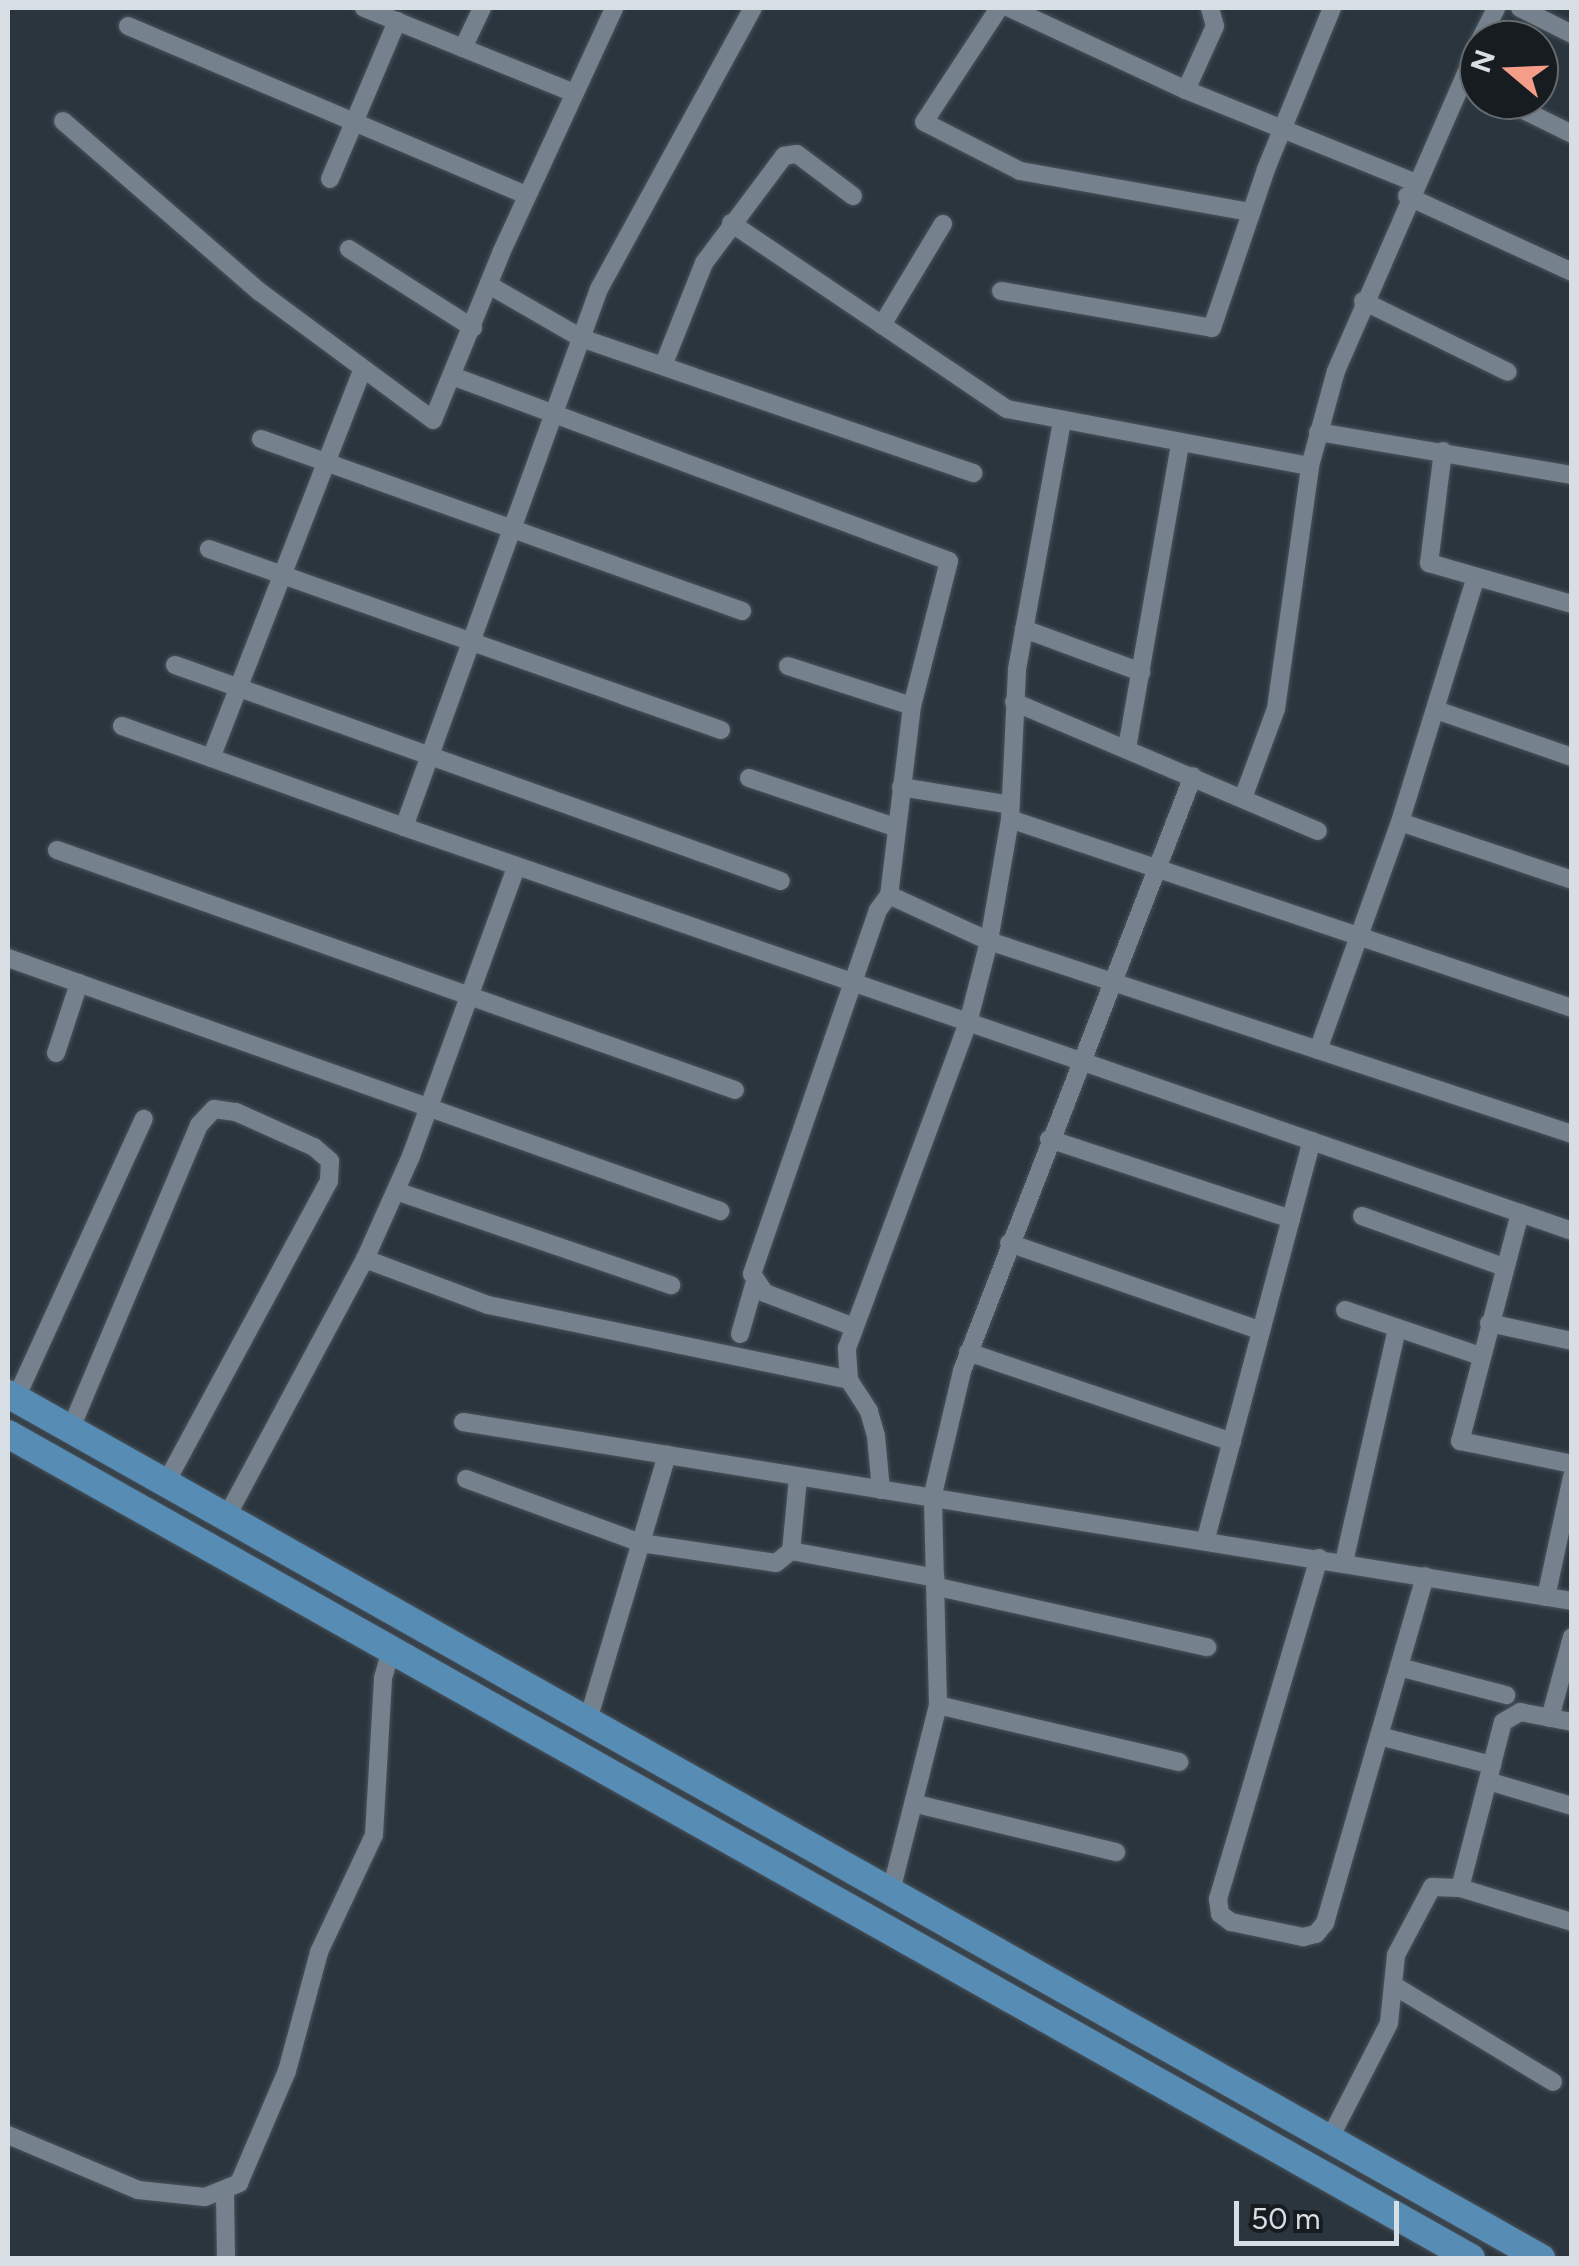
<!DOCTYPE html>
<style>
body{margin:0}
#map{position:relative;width:1579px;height:2266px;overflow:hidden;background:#2a353e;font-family:Figtree,sans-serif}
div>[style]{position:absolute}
.roads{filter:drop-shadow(0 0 2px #49525a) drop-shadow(0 0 2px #49525a)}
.minor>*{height:18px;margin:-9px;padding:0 9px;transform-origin:9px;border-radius:9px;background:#75818c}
.primary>*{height:28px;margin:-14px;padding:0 14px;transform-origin:14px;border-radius:14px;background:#578cb5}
span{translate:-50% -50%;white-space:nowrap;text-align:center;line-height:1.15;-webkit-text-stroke:10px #171c20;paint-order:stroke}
.frame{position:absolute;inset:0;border:10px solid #d7dee4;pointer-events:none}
.north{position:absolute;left:1459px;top:20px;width:100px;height:100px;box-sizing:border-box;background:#171c20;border:2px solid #646a6e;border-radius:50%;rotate:289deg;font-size:28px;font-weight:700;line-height:40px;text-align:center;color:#d7dee4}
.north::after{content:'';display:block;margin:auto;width:35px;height:45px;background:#f49e8a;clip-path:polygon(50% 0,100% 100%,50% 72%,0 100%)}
.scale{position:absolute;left:1234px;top:2201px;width:165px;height:45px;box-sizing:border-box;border:5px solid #d7dee4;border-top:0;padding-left:12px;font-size:30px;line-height:35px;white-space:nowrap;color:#d7dee4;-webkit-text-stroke:8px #171c20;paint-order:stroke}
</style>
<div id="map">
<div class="roads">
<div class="minor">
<div style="left:364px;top:8px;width:227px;rotate:22deg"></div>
<div style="left:999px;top:8px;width:136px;rotate:123.3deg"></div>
<div style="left:924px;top:122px;width:108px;rotate:27deg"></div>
<div style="left:1020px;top:171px;width:235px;rotate:10.1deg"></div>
<div style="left:1010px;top:8px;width:194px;rotate:25deg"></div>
<div style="left:1186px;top:90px;width:246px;rotate:22deg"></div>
<div style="left:1520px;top:8px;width:58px;rotate:26.6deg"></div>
<div style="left:128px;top:26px;width:433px;rotate:23deg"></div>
<div style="left:1480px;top:40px;width:36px;rotate:-63deg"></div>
<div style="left:463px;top:48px;width:44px;rotate:-64.6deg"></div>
<div style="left:1186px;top:90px;width:70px;rotate:-65.6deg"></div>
<div style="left:1215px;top:26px;width:19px;rotate:-106deg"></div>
<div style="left:1503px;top:100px;width:77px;rotate:26.2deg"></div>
<div style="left:63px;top:121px;width:261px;rotate:41deg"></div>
<div style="left:260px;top:292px;width:215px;rotate:36.5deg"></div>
<div style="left:433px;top:420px;width:180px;rotate:-67.8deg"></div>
<div style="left:501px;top:253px;width:270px;rotate:-65.2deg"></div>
<div style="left:330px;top:179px;width:172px;rotate:-67deg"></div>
<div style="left:1407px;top:196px;width:182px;rotate:24.7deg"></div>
<div style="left:731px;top:223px;width:333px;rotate:34deg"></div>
<div style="left:1007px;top:409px;width:308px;rotate:10.7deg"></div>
<div style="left:349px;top:249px;width:147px;rotate:32.5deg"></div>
<div style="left:489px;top:285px;width:106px;rotate:29.9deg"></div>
<div style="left:581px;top:338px;width:415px;rotate:19deg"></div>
<div style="left:1001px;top:291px;width:214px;rotate:9.9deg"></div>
<div style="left:1212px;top:328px;width:168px;rotate:-71.2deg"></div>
<div style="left:1266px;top:169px;width:174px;rotate:-67.7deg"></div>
<div style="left:1363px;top:301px;width:161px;rotate:26.1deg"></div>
<div style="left:882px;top:325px;width:118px;rotate:-58.9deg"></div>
<div style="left:663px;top:366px;width:111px;rotate:-68.3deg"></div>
<div style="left:704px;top:263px;width:134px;rotate:-53.2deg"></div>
<div style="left:784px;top:156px;width:13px;rotate:-9deg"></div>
<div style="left:797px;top:154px;width:70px;rotate:36.9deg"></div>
<div style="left:455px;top:377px;width:527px;rotate:20.43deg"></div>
<div style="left:949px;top:561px;width:150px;rotate:104.3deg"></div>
<div style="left:912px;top:706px;width:190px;rotate:96.9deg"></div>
<div style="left:889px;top:895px;width:19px;rotate:126deg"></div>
<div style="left:878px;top:910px;width:385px;rotate:109.1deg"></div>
<div style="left:752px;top:1274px;width:23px;rotate:56deg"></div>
<div style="left:765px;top:1293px;width:95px;rotate:20.9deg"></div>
<div style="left:1318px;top:432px;width:258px;rotate:9.6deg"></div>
<div style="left:261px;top:439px;width:511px;rotate:19.68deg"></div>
<div style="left:1443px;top:451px;width:113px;rotate:97.1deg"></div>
<div style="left:1429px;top:563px;width:149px;rotate:16deg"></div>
<div style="left:209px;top:549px;width:543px;rotate:19.47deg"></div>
<div style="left:1024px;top:629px;width:125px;rotate:20.2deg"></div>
<div style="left:175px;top:665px;width:643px;rotate:19.62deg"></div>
<div style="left:788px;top:666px;width:130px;rotate:17.9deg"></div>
<div style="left:1014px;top:702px;width:330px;rotate:23deg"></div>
<div style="left:1436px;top:710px;width:144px;rotate:19.1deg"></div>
<div style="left:122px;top:726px;width:300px;rotate:19.7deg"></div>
<div style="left:404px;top:827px;width:572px;rotate:-70.08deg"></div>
<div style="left:599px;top:289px;width:320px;rotate:-61.3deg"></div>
<div style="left:1127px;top:748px;width:309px;rotate:-80.1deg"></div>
<div style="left:211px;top:758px;width:418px;rotate:-68.7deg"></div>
<div style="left:749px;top:778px;width:154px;rotate:18.6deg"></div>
<div style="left:901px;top:787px;width:111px;rotate:9.3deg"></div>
<div style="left:1243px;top:798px;width:95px;rotate:-69.7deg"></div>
<div style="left:1276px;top:709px;width:245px;rotate:-82deg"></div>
<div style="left:1310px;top:466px;width:98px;rotate:-74.7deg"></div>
<div style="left:1336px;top:371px;width:358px;rotate:-66.4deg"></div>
<div style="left:1010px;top:819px;width:593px;rotate:18.59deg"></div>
<div style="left:1400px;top:822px;width:182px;rotate:18.6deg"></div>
<div style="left:404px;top:827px;width:1236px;rotate:19.08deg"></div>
<div style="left:57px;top:850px;width:719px;rotate:19.49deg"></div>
<div style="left:889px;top:895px;width:110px;rotate:24.7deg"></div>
<div style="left:989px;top:941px;width:614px;rotate:18.32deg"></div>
<div style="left:8px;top:958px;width:756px;rotate:19.56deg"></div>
<div style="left:1318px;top:1050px;width:242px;rotate:-70.2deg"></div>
<div style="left:1400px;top:822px;width:254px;rotate:-72.8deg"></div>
<div style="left:56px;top:1053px;width:74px;rotate:-71.8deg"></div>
<div style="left:1049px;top:1139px;width:255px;rotate:18.3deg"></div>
<div style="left:396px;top:1191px;width:291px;rotate:18.9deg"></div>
<div style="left:1520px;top:1213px;width:236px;rotate:104.7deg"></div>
<div style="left:1460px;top:1441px;width:114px;rotate:11.6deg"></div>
<div style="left:1362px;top:1216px;width:151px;rotate:19.8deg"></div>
<div style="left:1009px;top:1243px;width:267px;rotate:19.2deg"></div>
<div style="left:365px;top:1259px;width:131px;rotate:20.5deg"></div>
<div style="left:488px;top:1305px;width:369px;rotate:11.7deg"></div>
<div style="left:1345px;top:1310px;width:143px;rotate:18.8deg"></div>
<div style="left:1489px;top:1323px;width:85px;rotate:12.2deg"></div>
<div style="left:740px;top:1334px;width:51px;rotate:-74.1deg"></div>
<div style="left:968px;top:1352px;width:279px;rotate:18.8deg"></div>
<div style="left:16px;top:1398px;width:307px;rotate:-65.4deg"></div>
<div style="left:463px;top:1422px;width:1123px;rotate:9.17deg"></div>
<div style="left:71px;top:1428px;width:329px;rotate:-67.1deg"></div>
<div style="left:199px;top:1125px;width:22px;rotate:-47deg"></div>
<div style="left:214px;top:1109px;width:22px;rotate:8deg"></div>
<div style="left:236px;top:1112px;width:85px;rotate:24.2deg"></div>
<div style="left:314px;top:1147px;width:21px;rotate:41deg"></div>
<div style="left:330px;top:1161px;width:20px;rotate:93deg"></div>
<div style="left:329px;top:1181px;width:341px;rotate:118.4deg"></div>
<div style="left:466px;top:1479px;width:186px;rotate:20.1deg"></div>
<div style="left:641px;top:1543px;width:136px;rotate:8.4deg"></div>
<div style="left:776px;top:1563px;width:19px;rotate:-39deg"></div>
<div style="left:791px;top:1551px;width:73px;rotate:-84.5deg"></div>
<div style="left:881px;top:1490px;width:54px;rotate:-95.3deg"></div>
<div style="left:876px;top:1436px;width:26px;rotate:-106deg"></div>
<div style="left:869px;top:1411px;width:37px;rotate:-123deg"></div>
<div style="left:849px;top:1380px;width:32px;rotate:-94deg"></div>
<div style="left:847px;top:1348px;width:347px;rotate:-69.6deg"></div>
<div style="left:968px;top:1023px;width:85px;rotate:-75.6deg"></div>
<div style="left:989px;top:941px;width:124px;rotate:-80.2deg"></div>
<div style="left:1010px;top:819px;width:150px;rotate:-87.3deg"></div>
<div style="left:1017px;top:669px;width:251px;rotate:-79.7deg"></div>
<div style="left:227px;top:1516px;width:292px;rotate:-61.8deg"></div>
<div style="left:365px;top:1259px;width:113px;rotate:-65.9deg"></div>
<div style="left:411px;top:1156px;width:307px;rotate:-70deg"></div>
<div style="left:1206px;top:1538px;width:411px;rotate:-75.1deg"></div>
<div style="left:791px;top:1551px;width:147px;rotate:10.5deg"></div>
<div style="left:1319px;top:1558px;width:356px;rotate:106.5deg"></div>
<div style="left:1218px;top:1899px;width:15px;rotate:82deg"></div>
<div style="left:1220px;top:1914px;width:14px;rotate:36deg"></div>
<div style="left:1231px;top:1922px;width:74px;rotate:11.8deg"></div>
<div style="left:1303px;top:1937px;width:13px;rotate:-13deg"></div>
<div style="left:1316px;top:1934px;width:14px;rotate:-51deg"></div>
<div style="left:1325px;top:1923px;width:361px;rotate:-73.9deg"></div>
<div style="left:1344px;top:1562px;width:240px;rotate:-77.2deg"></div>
<div style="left:938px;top:1587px;width:276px;rotate:12.6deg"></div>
<div style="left:1546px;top:1597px;width:123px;rotate:-77.8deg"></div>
<div style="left:1399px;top:1667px;width:111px;rotate:14.7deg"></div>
<div style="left:938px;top:1705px;width:248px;rotate:13.3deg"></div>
<div style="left:1550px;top:1718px;width:84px;rotate:-74.8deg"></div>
<div style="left:588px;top:1720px;width:277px;rotate:-73.4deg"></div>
<div style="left:1379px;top:1736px;width:117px;rotate:14.4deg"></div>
<div style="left:1488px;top:1781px;width:88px;rotate:16.6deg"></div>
<div style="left:917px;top:1804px;width:205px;rotate:13.6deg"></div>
<div style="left:1460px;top:1888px;width:171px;rotate:-75.5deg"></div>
<div style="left:1503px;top:1722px;width:20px;rotate:-30deg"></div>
<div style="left:1520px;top:1712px;width:53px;rotate:10.9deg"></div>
<div style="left:891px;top:1891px;width:192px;rotate:-75.8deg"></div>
<div style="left:938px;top:1705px;width:211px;rotate:-91.4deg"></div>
<div style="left:933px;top:1494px;width:126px;rotate:-76.7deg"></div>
<div style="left:962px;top:1371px;width:638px;rotate:-68.78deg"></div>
<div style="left:1393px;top:1985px;width:187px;rotate:31.2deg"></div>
<div style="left:8px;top:2135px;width:141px;rotate:22.9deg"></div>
<div style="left:138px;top:2190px;width:67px;rotate:6deg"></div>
<div style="left:205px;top:2197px;width:37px;rotate:-22deg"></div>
<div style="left:239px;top:2183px;width:122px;rotate:-66.8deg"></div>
<div style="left:287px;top:2071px;width:123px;rotate:-74.9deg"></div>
<div style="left:319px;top:1952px;width:129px;rotate:-64.8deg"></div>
<div style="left:374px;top:1835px;width:157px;rotate:-86.7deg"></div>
<div style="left:383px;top:1678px;width:32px;rotate:-74deg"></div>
<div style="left:1330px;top:2138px;width:129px;rotate:-62.8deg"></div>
<div style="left:1389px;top:2023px;width:68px;rotate:-84.1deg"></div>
<div style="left:1396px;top:1955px;width:77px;rotate:-62.1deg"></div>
<div style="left:1432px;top:1887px;width:28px;rotate:2deg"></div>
<div style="left:1460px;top:1888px;width:117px;rotate:16.9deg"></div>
<div style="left:225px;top:2194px;width:64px;rotate:89.1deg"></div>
</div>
<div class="primary">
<div style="left:8px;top:1394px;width:1760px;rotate:29.41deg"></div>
<div style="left:8px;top:1434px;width:1679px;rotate:29.39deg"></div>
</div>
</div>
<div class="frame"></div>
<div class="north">N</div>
<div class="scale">50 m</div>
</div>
